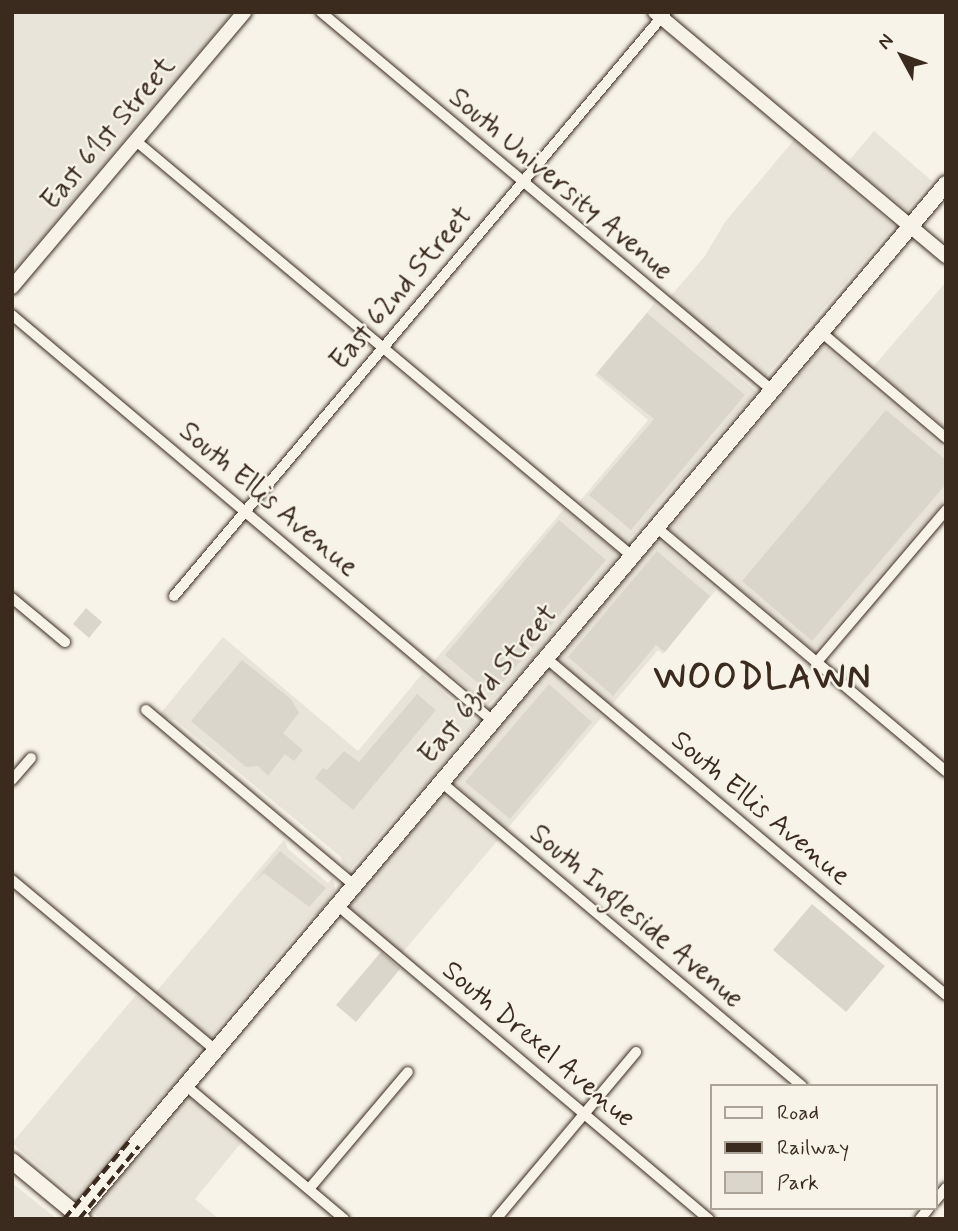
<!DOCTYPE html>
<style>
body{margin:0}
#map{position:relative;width:958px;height:1231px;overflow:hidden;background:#f7f3e8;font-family:Mynerve,sans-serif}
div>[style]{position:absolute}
.built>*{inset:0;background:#e9e4d9}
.green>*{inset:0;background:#dbd6cb}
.roads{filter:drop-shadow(0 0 2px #3b2a1e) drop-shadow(0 0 2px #3b2a1e)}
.minor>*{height:10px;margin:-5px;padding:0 5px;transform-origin:5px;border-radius:5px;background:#f7f3e8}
.tertiary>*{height:14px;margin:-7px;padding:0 7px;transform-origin:7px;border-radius:7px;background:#f7f3e8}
.secondary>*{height:16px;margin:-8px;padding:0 8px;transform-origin:8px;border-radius:8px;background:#f7f3e8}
.rail>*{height:3.5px;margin-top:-1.75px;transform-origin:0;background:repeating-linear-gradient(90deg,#3b2a1e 0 10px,transparent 0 15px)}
span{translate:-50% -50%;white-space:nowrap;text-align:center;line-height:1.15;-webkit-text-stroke:5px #f7f3e8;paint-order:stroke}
.street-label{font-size:28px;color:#3b2a1e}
.district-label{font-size:35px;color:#3b2a1e;font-weight:700;letter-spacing:2px}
.frame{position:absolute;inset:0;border:14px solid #3b2a1e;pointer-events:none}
.legend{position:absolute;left:710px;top:1084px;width:228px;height:126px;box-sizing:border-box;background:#f7f3e8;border:2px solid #aca397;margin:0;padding:9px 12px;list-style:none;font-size:21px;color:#3b2a1e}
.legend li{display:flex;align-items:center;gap:14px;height:35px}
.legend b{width:35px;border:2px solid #aca397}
.north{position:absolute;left:867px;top:21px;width:70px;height:70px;-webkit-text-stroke:5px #f7f3e8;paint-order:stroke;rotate:311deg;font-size:19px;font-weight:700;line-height:28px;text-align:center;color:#3b2a1e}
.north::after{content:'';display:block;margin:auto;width:24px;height:32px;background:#3b2a1e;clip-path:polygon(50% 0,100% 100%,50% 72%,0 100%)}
</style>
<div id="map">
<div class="built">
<div style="clip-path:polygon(12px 12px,233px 12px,12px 273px)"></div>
<div style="clip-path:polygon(874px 131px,932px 181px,907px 210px,847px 163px)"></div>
<div style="clip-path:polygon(794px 140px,894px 226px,765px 377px,670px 297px,705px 256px,725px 222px)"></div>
<div style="clip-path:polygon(946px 282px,946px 428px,873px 367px)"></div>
<div style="clip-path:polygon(654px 304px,756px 391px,626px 543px,579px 502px,648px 420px,595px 375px)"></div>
<div style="clip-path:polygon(823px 345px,946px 450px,946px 499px,814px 651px,669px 529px)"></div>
<div style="clip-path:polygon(564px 509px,619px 554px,527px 666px,488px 705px,434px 661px)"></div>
<div style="clip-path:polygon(655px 543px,662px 543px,716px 590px,663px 654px,658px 650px,611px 706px,556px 661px,555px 657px,566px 649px)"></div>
<div style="clip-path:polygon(223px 637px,358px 751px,422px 674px,477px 722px,423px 789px,420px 789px,349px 871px,343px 865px,341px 857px,175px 720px,162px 718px,160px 714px)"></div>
<div style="clip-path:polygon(547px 671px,553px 672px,602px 717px,506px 830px,454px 783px)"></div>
<div style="clip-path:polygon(443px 795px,498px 840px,402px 953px,351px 910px,349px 905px)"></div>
<div style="clip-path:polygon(284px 840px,288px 849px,328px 883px,333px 878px,335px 890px,318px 914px,312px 916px,212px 1035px,209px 1036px,155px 993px)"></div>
<div style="clip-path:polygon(136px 995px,199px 1044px,200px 1050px,190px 1062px,191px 1066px,169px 1091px,165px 1092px,76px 1197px,12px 1143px)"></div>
<div style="clip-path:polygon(187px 1095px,241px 1143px,195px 1199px,219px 1219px,100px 1219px,92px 1212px)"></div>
<div style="clip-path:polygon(12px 1183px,57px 1219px,12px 1219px)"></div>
</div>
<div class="green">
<div style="clip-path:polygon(647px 313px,745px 395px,631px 530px,589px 495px,654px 419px,597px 373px)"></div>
<div style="clip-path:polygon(886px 410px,946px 460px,946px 484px,812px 641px,742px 581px)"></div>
<div style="clip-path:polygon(559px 520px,606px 560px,492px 695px,445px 655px)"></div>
<div style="clip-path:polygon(657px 551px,710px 596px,665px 652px,656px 645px,613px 696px,568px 657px)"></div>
<div style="clip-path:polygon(86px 608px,102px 622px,89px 638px,73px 624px)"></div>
<div style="clip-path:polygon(242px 660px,291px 699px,299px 713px,283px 733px,303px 750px,294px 761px,285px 754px,268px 776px,258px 766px,246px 767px,191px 721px)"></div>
<div style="clip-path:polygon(549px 684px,592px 722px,510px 819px,465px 782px)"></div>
<div style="clip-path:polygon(417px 694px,436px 710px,353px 810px,315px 778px,323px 768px,327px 770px,344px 751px,359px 762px)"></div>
<div style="clip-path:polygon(280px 851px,326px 888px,309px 907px,264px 873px,253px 883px)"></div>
<div style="clip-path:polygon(812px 904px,885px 966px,846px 1012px,773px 950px)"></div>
<div style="clip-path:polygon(381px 952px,400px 969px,356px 1022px,336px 1005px)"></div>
</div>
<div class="roads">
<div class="minor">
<div style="left:321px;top:12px;width:588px;rotate:39.97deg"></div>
<div style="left:136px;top:141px;width:647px;rotate:39.92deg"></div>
<div style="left:12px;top:315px;width:629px;rotate:40.17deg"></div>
<div style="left:821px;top:332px;width:164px;rotate:40.3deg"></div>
<div style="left:656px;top:527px;width:379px;rotate:40.1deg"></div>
<div style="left:174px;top:596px;width:764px;rotate:-49.89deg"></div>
<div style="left:12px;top:598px;width:69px;rotate:39.7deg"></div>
<div style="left:546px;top:658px;width:523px;rotate:40.11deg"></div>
<div style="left:816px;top:663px;width:201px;rotate:-49.6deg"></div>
<div style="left:146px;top:710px;width:272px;rotate:40.1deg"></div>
<div style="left:12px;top:780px;width:29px;rotate:-49deg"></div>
<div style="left:441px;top:782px;width:472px;rotate:40.1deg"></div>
<div style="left:12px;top:880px;width:265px;rotate:39.9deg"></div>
<div style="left:337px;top:905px;width:487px;rotate:40.2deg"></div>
<div style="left:185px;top:1085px;width:208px;rotate:40.1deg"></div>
<div style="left:309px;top:1189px;width:153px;rotate:-49.8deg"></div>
<div style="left:935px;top:1201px;width:17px;rotate:-50deg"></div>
<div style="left:496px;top:1219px;width:218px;rotate:-50deg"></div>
<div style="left:920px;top:1219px;width:14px;rotate:-51deg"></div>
</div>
<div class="tertiary">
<div style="left:655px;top:12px;width:380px;rotate:40deg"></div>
<div style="left:12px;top:287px;width:360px;rotate:-49.8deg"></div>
</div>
<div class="secondary">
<div style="left:12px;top:1161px;width:91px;rotate:39.6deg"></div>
<div style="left:73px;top:1219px;width:1354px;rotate:-49.85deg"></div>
</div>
</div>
<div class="rail">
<div style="left:64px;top:1219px;width:104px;rotate:-50.1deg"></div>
<div style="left:79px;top:1219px;width:94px;rotate:-50.6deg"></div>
</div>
<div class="street-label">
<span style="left:109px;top:134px;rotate:-50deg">East 61st Street</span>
<span style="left:560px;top:185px;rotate:40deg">South University Avenue</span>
<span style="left:402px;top:289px;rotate:-50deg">East 62nd Street</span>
<span style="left:268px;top:500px;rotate:40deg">South Ellis Avenue</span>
<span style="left:489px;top:685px;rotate:-50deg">East 63rd Street</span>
<span style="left:760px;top:809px;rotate:40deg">South Ellis Avenue</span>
<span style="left:636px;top:917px;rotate:40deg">South Ingleside Avenue</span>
<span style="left:538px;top:1045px;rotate:40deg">South Drexel Avenue</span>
</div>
<div class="district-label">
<span style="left:763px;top:678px">WOODLAWN</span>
</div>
<div class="frame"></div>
<ul class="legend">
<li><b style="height:9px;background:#f7f3e8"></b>Road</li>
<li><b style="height:9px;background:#3b2a1e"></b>Railway</li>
<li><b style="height:19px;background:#dbd6cb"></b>Park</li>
</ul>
<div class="north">N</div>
</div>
